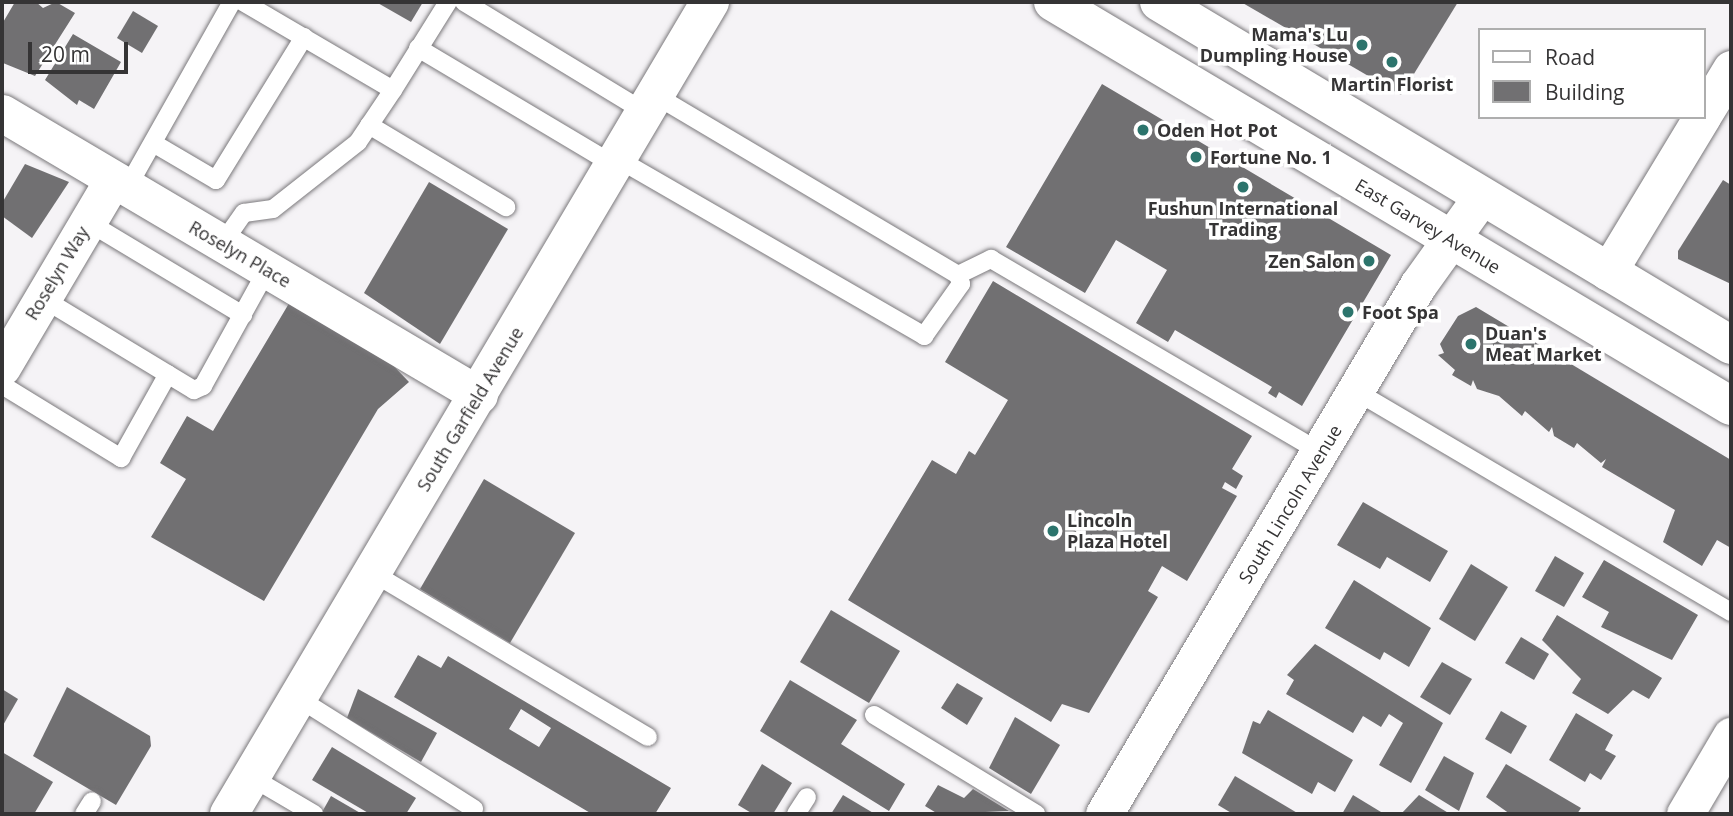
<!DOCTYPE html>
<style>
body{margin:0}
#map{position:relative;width:1733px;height:816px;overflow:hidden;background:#f5f3f6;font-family:"Open Sans",sans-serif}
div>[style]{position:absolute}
.building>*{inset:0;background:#717072}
.roads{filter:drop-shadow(0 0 2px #7b797c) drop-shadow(0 0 2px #7b797c)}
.service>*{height:18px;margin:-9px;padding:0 9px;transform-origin:9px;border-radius:9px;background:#fff}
.minor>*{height:37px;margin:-18.5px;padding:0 18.5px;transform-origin:18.5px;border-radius:18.5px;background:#fff}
.secondary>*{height:38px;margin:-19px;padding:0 19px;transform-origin:19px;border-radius:19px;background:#fff}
.primary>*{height:38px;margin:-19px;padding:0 19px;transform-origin:19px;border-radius:19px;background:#fff}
.dots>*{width:19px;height:19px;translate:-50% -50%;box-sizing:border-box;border:4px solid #fff;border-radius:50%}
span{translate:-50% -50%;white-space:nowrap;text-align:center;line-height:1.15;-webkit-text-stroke:7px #fff;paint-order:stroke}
.poi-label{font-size:18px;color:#353435;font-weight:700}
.right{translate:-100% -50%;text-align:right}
.left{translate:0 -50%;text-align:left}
.street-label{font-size:18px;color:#353435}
.frame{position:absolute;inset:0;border:4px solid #353435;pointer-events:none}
.legend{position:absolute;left:1478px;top:28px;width:228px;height:91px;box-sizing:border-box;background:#fff;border:2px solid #aeaeae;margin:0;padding:9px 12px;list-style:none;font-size:21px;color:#353435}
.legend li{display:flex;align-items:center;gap:14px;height:35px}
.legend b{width:35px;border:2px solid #aeaeae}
.scale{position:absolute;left:28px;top:42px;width:100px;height:32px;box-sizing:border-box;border:4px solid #353435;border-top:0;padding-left:9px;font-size:21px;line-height:24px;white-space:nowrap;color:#353435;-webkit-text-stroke:5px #fff;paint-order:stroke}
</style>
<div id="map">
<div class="building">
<div style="clip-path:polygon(15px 2px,36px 2px,43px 8px,56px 2px,75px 13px,35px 76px,3px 63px,2px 24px)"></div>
<div style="clip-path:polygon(376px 2px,423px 2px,411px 22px)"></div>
<div style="clip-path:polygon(1241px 2px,1458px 2px,1401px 95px)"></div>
<div style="clip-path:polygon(133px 11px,158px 26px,142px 53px,117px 38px)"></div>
<div style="clip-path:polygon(73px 34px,121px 62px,94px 109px,79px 100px,77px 105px,45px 80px)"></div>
<div style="clip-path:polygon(1102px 84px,1391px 255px,1302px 406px,1279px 392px,1276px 398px,1268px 393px,1272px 387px,1175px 330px,1168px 342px,1136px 323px,1167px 270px,1116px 240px,1085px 293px,1006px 247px)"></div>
<div style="clip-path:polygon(25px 164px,69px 182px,32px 238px,2px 216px,2px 203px)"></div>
<div style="clip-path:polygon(1723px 180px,1731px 185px,1731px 284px,1678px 259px,1678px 251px)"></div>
<div style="clip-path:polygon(429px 182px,508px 229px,440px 344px,364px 293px)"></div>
<div style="clip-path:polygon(993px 281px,1252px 436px,1232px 469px,1243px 476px,1236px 489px,1225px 482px,1222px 488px,1237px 496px,1187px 581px,1162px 566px,1148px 591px,1158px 597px,1089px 713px,1062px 704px,1051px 722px,848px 600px,932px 460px,956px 474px,969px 451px,975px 455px,1008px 400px,945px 362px)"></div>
<div style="clip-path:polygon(291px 300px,386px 358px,409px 382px,378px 409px,264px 601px,151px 537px,186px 479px,160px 463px,187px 416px,213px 431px)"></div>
<div style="clip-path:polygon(1476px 307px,1731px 460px,1731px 548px,1717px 540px,1702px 566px,1663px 542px,1675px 510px,1602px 467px,1606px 459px,1601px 463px,1577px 443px,1574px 448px,1554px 436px,1552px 427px,1549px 432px,1525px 411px,1522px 416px,1499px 396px,1477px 389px,1473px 380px,1471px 386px,1452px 375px,1455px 370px,1438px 355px,1444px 353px,1440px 344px,1458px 316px)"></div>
<div style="clip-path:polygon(484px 479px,575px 533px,510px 643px,420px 589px)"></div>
<div style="clip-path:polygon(1363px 502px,1448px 551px,1430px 582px,1387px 557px,1380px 569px,1337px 545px)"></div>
<div style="clip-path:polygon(1555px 556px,1584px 573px,1564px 607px,1535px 591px)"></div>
<div style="clip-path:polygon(1604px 560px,1698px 615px,1672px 660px,1601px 627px,1609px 612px,1582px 597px)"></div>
<div style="clip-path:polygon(1471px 564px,1508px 587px,1475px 641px,1439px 619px)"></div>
<div style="clip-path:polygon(1354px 580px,1431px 628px,1409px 667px,1384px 652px,1380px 660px,1325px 628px)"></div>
<div style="clip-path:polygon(831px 610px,900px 651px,869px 703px,800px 662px)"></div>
<div style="clip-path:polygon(1557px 615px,1662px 678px,1649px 699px,1633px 690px,1608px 714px,1572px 693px,1581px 679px,1542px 640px)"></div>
<div style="clip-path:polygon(1521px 637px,1549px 654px,1534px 680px,1505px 663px)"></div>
<div style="clip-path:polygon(1315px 644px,1443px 723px,1411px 783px,1379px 765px,1403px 723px,1389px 714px,1381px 727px,1363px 716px,1353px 733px,1286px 694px,1294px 680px,1287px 675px)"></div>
<div style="clip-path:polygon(evenodd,418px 655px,441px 668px,448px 656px,671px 788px,655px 814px,592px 814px,394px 697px,418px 655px,521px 709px,551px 728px,539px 747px,509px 729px,521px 709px)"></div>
<div style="clip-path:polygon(1442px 662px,1472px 679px,1450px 715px,1420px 697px)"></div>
<div style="clip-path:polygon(790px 680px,857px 720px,841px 744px,905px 784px,889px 811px,760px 731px)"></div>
<div style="clip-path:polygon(957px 683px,983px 698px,967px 725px,941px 708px)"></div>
<div style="clip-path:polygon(67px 687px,150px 736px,151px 746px,116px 805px,33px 756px)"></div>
<div style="clip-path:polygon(2px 689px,18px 699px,2px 727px)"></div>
<div style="clip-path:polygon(358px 689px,437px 733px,421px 762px,347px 718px)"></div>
<div style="clip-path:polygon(1268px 710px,1353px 760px,1335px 792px,1318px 782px,1312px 794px,1242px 753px,1253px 721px,1260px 724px)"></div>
<div style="clip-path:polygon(1501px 711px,1527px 726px,1511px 754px,1485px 739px)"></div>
<div style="clip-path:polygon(1576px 713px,1613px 735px,1605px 750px,1616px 756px,1601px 780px,1590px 773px,1585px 782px,1549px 760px)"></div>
<div style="clip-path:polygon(1015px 717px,1060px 745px,1031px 794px,989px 768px)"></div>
<div style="clip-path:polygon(332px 747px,416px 798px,406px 814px,370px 814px,312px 780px)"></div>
<div style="clip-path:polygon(2px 752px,53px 782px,34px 814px,2px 814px)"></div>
<div style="clip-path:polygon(1444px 756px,1474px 773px,1459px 811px,1425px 790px)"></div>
<div style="clip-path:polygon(762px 764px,792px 783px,773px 814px,753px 814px,738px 805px)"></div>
<div style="clip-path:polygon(1506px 764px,1581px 808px,1577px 814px,1510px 814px,1486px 797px)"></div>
<div style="clip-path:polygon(1235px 776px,1299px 814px,1233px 814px,1218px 805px)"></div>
<div style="clip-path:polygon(938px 785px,964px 798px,973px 789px,1009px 811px,938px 814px,925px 806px)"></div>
<div style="clip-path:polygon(843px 795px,875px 814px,831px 814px)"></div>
<div style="clip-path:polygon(1353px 795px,1381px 812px,1380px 814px,1342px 814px)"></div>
<div style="clip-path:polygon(1419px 795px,1450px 814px,1401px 814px)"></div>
<div style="clip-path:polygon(331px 796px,362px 814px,321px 814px)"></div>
</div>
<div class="roads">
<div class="service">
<div style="left:243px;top:2px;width:174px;rotate:30.4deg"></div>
<div style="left:393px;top:90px;width:104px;rotate:-58deg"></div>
<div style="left:464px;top:2px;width:212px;rotate:31.3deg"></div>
<div style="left:418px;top:48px;width:228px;rotate:30.8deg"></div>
<div style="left:369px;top:125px;width:160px;rotate:30.9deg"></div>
<div style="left:153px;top:143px;width:73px;rotate:30.4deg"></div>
<div style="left:216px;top:180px;width:168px;rotate:-58.4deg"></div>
<div style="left:618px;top:159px;width:354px;rotate:30deg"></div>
<div style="left:924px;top:336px;width:64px;rotate:-54.6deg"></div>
<div style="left:961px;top:284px;width:9px;rotate:-108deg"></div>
<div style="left:958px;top:275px;width:352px;rotate:-149.3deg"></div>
<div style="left:127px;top:188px;width:214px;rotate:-60.6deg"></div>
<div style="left:88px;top:222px;width:181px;rotate:31deg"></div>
<div style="left:222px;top:244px;width:38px;rotate:-55deg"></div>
<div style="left:244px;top:213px;width:29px;rotate:-8deg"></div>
<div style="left:273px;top:209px;width:108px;rotate:-38.2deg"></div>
<div style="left:358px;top:142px;width:63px;rotate:-56.1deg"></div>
<div style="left:958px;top:275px;width:37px;rotate:-26deg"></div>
<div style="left:991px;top:259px;width:381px;rotate:30.4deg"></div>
<div style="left:42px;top:298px;width:178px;rotate:31.2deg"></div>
<div style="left:194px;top:390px;width:10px;rotate:-24deg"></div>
<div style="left:203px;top:386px;width:132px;rotate:-61.1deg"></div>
<div style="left:2px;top:385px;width:140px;rotate:31.5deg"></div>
<div style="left:121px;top:458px;width:96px;rotate:-60.8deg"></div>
<div style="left:1359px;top:393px;width:432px;rotate:30.5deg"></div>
<div style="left:373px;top:573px;width:320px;rotate:30.8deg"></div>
<div style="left:298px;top:698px;width:208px;rotate:32.2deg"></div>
<div style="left:874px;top:715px;width:190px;rotate:31.4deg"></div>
<div style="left:251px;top:777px;width:73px;rotate:30.4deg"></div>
<div style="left:84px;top:814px;width:15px;rotate:-58deg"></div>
<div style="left:796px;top:814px;width:20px;rotate:-57deg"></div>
</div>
<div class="minor">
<div style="left:2px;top:113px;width:554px;rotate:30.59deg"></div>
<div style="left:1703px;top:115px;width:54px;rotate:-58.7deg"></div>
<div style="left:1608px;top:272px;width:181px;rotate:-58.8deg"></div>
<div style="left:2px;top:367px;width:218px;rotate:-59.4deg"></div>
<div style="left:1104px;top:814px;width:615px;rotate:-59.31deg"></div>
<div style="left:1418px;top:285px;width:108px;rotate:-54.4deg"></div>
<div style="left:1685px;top:814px;width:91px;rotate:-59.5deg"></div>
</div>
<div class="secondary">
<div style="left:229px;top:814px;width:944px;rotate:-59.36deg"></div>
</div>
<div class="primary">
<div style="left:1053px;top:2px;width:789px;rotate:30.79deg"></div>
<div style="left:1159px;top:2px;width:667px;rotate:30.95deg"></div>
</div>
</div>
<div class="dots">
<div style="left:1362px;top:45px;background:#2c746c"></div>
<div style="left:1392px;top:62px;background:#2c746c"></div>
<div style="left:1143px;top:130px;background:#2c746c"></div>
<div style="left:1196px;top:157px;background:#2c746c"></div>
<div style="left:1243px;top:187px;background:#2c746c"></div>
<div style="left:1369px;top:261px;background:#2c746c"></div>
<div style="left:1348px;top:312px;background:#2c746c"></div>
<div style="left:1471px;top:344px;background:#2c746c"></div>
<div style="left:1053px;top:531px;background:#2c746c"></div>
</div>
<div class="poi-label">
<span class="right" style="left:1348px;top:45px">Mama's Lu<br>Dumpling House</span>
<span style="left:1392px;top:84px">Martin Florist</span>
<span class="left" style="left:1157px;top:130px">Oden Hot Pot</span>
<span class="left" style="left:1210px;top:157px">Fortune No. 1</span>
<span style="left:1243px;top:219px">Fushun International<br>Trading</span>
<span class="right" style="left:1355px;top:261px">Zen Salon</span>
<span class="left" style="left:1362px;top:312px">Foot Spa</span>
<span class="left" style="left:1485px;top:344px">Duan's<br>Meat Market</span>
<span class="left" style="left:1067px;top:531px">Lincoln<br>Plaza Hotel</span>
</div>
<div class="street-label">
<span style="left:1428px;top:226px;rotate:31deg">East Garvey Avenue</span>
<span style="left:240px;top:254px;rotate:30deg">Roselyn Place</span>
<span style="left:57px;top:273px;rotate:-59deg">Roselyn Way</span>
<span style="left:470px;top:409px;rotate:-59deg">South Garfield Avenue</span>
<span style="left:1290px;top:504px;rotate:-59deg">South Lincoln Avenue</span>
</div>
<div class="frame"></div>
<ul class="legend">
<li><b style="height:9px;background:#fff"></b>Road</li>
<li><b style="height:19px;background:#717072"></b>Building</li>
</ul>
<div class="scale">20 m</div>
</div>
